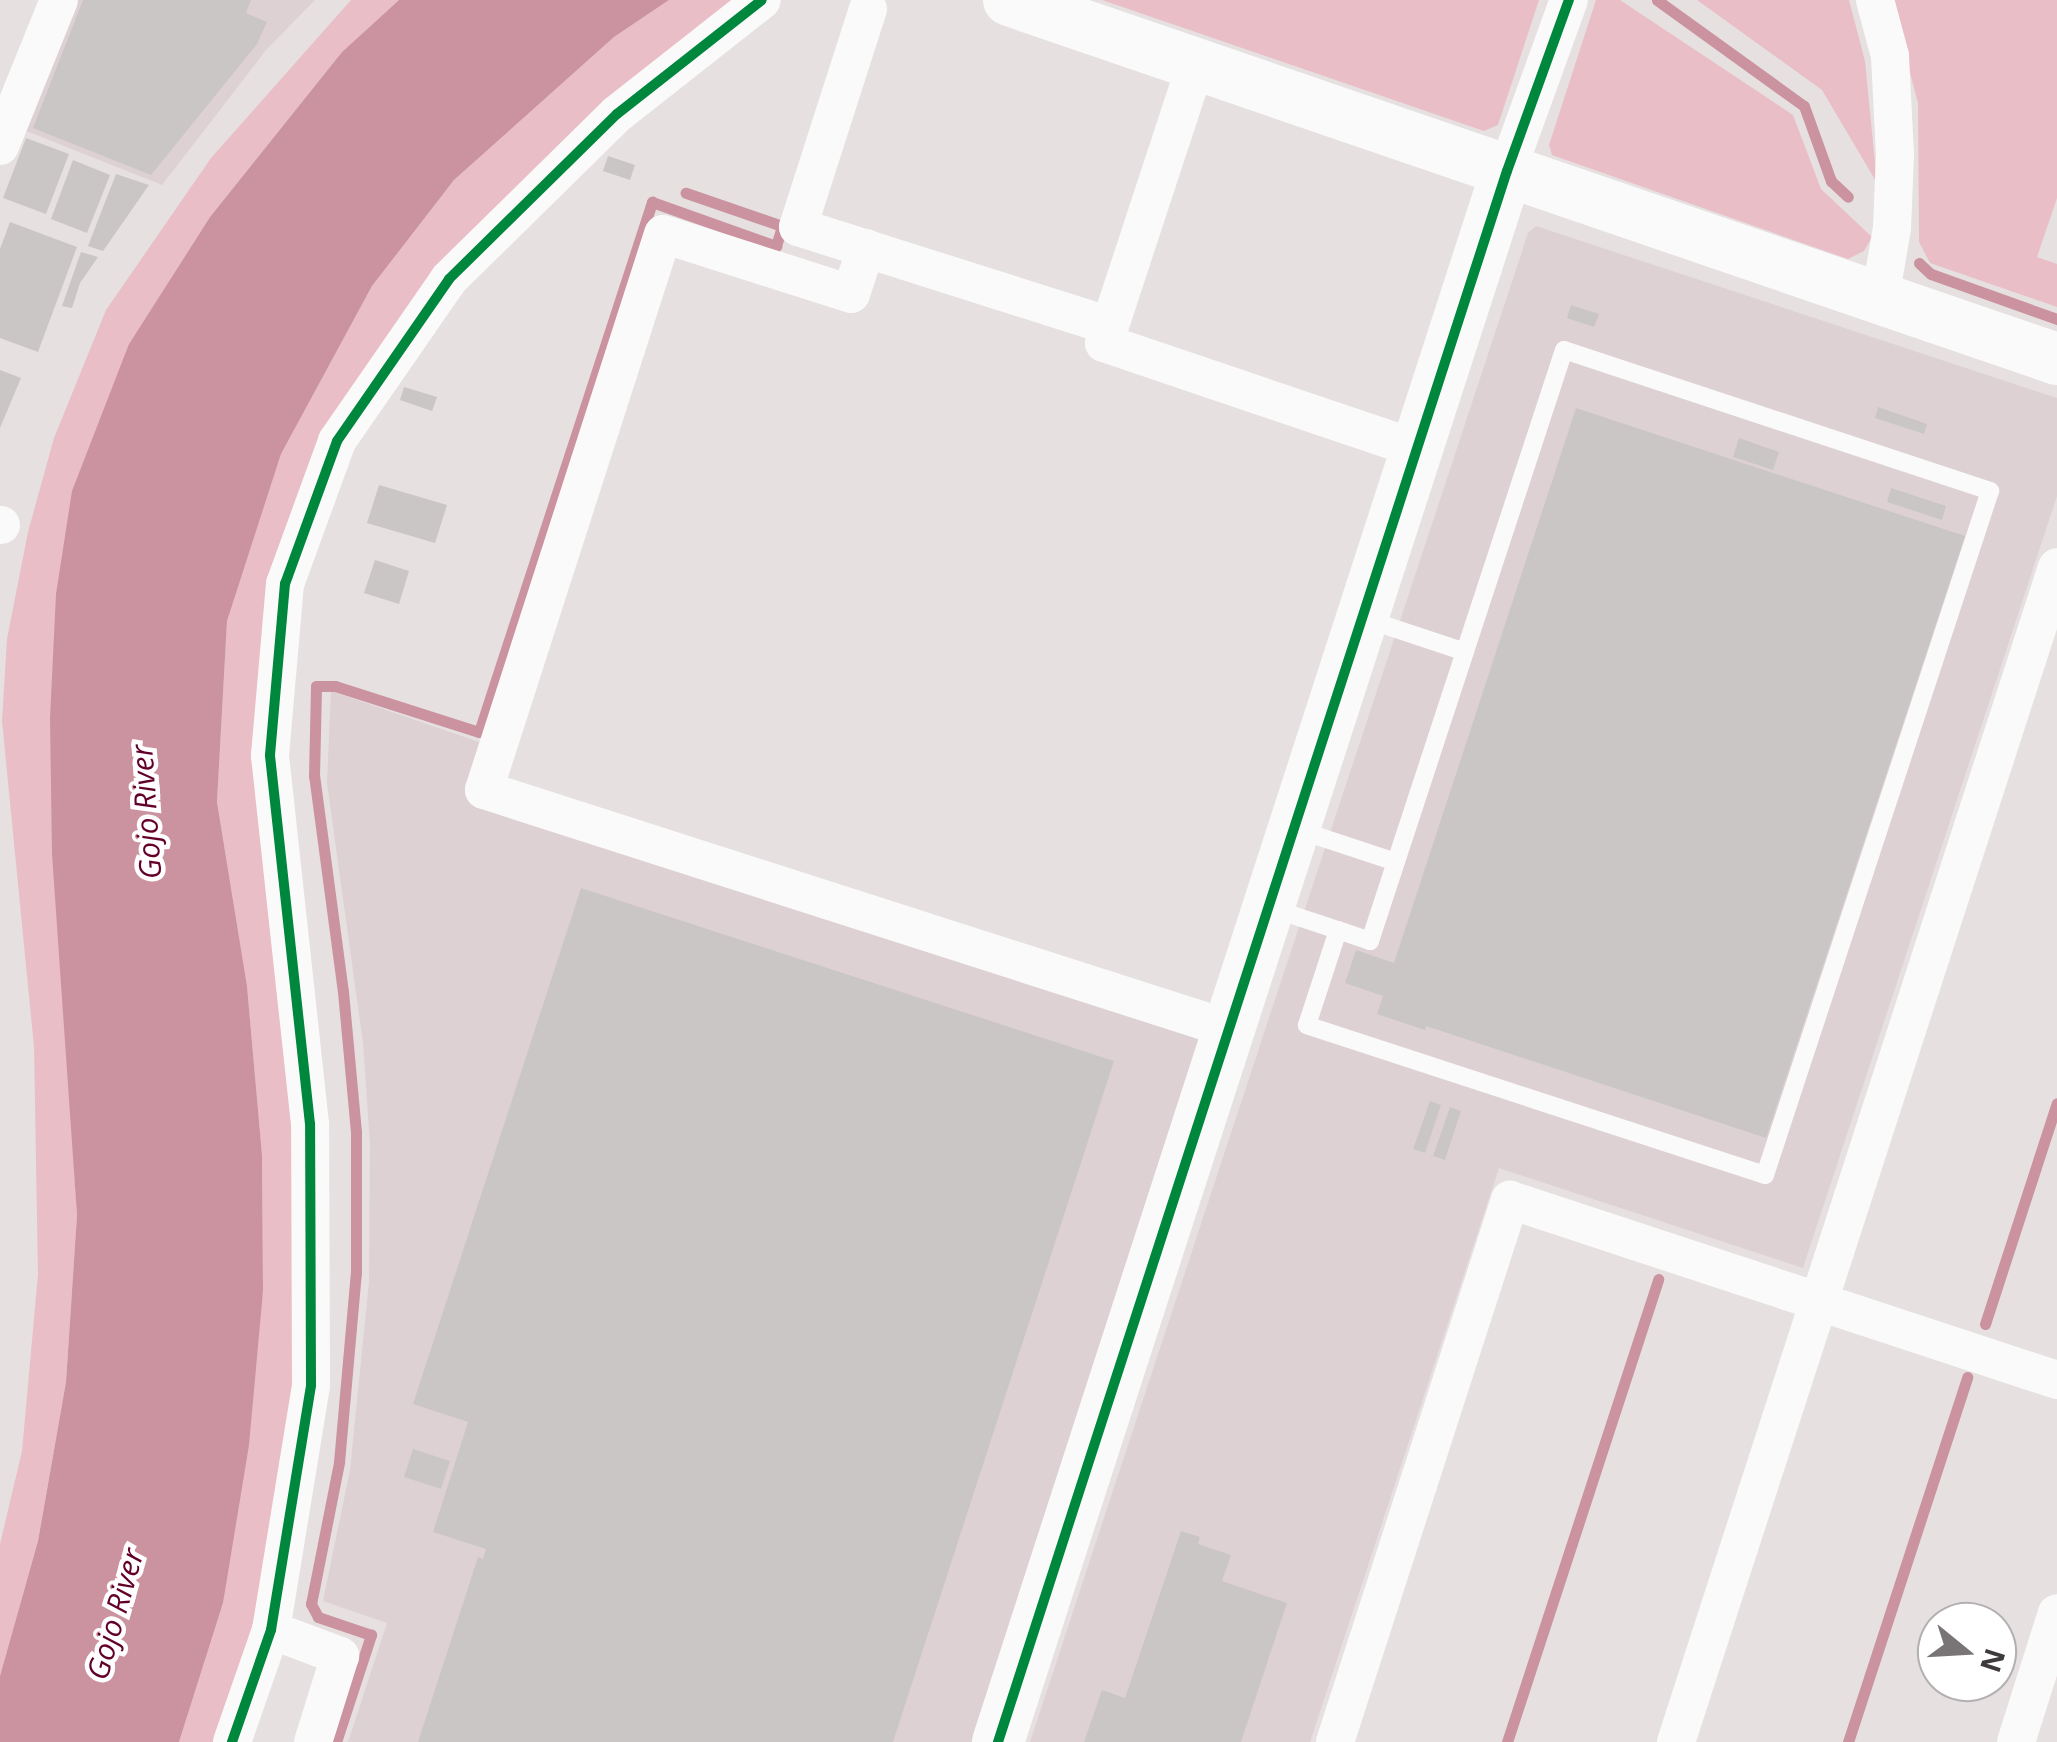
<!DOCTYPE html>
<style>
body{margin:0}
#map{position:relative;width:2057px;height:1742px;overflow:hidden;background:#e6e0e1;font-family:"Open Sans",sans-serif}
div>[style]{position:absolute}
.built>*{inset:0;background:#ded1d4}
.green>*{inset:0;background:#e9bec7}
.water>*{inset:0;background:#cb929f}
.stream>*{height:11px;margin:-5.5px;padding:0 5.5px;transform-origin:5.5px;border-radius:5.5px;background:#cb929f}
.building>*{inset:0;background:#cac6c6}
.lane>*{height:18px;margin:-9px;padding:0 9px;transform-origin:9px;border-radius:9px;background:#fbfafa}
.street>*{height:38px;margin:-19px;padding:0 19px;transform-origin:19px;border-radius:19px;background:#fbfafa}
.secondary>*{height:52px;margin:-26px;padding:0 26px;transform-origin:26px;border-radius:26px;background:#fbfafa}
.cycleway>*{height:10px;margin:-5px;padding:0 5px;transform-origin:5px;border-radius:5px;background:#00873e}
span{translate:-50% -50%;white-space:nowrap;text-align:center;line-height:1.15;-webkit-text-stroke:9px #fff;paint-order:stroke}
.water-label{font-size:30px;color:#620029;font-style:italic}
.north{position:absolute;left:1917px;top:1602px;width:100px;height:100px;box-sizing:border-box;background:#fff;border:2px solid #b2b0b1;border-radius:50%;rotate:108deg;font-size:28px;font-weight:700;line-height:40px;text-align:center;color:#3f3a3b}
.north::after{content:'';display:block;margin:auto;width:35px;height:45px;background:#797475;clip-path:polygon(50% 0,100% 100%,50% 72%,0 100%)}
</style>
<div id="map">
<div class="built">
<div style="clip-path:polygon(76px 0,315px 0,267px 49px,162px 185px,24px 130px)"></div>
<div style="clip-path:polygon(1536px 226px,2057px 398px,2057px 496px,1803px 1268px,1499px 1168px,1310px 1742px,1030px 1742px,1528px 233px)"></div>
<div style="clip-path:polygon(331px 691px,485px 744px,468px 797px,1207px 1038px,978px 1742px,348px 1742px,387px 1623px,323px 1601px,350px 1470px,369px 1282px,370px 1144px,363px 1043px,327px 783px)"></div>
</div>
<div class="green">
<div style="clip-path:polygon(351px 0,399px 0,342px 52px,210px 217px,129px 344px,67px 1048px,77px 1215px,66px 1382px,38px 1541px,0 1676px,0 1544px,22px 1451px,38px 1274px,34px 1047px,2px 721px,7px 639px,28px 532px,54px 438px,106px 310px,211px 158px)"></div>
<div style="clip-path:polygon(669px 0,735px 0,448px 266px,276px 585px,300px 1121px,299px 1384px,267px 1602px,221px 1742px,179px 1742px,223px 1603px,263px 1291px,262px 1155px,247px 986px,217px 802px,227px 620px,281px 454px,372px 286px,454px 180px,614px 37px)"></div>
<div style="clip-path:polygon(1102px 0,1539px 0,1498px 125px,1484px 131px)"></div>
<div style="clip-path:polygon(1596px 0,1620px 0,1793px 115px,1821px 189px,1872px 237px,1864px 251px,1848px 259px,1552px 155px,1549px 145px)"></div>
<div style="clip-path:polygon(1697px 0,1849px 0,1865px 61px,1877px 183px,1822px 90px)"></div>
<div style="clip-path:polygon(1891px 0,2057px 0,2057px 198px,2037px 257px,2057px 264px,2057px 307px,1930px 263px,1919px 242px,1918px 103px)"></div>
</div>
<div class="water">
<div style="clip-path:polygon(399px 0,669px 0,614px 37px,454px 180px,372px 286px,281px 454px,227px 621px,217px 802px,247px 986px,262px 1155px,263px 1291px,249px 1445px,223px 1603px,179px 1742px,0 1742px,0 1676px,38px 1541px,66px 1382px,77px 1215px,52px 854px,50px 718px,56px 594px,72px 491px,129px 344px,210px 217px,342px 52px)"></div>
</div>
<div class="stream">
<div style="left:1657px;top:0;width:181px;rotate:35.8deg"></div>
<div style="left:1804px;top:106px;width:80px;rotate:70.2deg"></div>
<div style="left:1831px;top:181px;width:23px;rotate:43deg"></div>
<div style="left:1919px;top:263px;width:16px;rotate:43deg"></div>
<div style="left:1931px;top:274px;width:134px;rotate:19.7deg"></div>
<div style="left:1985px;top:1324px;width:232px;rotate:-72deg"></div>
<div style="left:336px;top:1742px;width:113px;rotate:-71.9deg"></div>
<div style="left:371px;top:1635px;width:56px;rotate:-161.2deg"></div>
<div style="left:318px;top:1617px;width:15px;rotate:-118deg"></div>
<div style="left:311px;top:1604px;width:145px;rotate:-78.8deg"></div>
<div style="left:339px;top:1462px;width:190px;rotate:-84.9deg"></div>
<div style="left:356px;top:1273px;width:141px;rotate:-90deg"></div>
<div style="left:356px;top:1132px;width:141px;rotate:-95.3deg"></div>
<div style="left:343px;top:992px;width:218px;rotate:-97.6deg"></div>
<div style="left:314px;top:776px;width:90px;rotate:-88.7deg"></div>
<div style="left:316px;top:686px;width:19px"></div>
<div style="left:335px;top:686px;width:151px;rotate:17.7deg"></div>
<div style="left:479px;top:732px;width:558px;rotate:-71.92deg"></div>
<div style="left:652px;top:202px;width:132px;rotate:19.5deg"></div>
<div style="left:776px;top:246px;width:21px;rotate:-73deg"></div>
<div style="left:782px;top:226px;width:102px;rotate:-161deg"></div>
<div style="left:1507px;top:1742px;width:487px;rotate:-71.9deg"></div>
<div style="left:1848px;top:1742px;width:384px;rotate:-71.9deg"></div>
</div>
<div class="building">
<div style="clip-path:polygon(83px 0,251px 0,246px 13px,267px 22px,257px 44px,151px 175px,33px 128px)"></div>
<div style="clip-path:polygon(26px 138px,69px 154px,46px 214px,3px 198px)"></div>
<div style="clip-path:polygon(608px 156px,635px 165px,630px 180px,603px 171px)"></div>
<div style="clip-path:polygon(73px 160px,110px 175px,87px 233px,51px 219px)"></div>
<div style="clip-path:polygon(116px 174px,149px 185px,103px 251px,88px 246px)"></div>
<div style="clip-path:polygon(10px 222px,77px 247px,38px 352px,0 338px,0 249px)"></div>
<div style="clip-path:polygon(81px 252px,98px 257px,80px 283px,72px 308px,62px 306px)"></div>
<div style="clip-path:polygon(1571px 305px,1599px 314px,1594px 327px,1567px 318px)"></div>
<div style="clip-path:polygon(0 370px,21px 378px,0 428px)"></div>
<div style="clip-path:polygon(404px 387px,437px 397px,432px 411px,400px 400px)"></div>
<div style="clip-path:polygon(1878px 407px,1927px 424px,1924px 434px,1875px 418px)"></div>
<div style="clip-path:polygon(1576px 408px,1965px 536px,1766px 1138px,1426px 1026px,1425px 1030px,1377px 1014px,1383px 996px,1345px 983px,1356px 950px,1394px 963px)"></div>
<div style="clip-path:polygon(1739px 438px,1779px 452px,1773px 470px,1733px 457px)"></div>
<div style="clip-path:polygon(379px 485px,447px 505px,435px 543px,367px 523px)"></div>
<div style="clip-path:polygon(1891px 488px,1946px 506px,1942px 520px,1887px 502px)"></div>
<div style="clip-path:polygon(375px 560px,409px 571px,399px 604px,364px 593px)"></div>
<div style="clip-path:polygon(581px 888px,1114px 1061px,893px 1742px,418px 1742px,478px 1557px,483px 1559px,486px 1549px,433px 1532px,468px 1422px,413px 1404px)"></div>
<div style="clip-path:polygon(1430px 1101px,1441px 1105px,1425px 1153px,1413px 1149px)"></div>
<div style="clip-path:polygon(1450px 1107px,1461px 1111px,1445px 1160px,1433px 1156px)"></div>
<div style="clip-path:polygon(413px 1449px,450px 1461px,441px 1489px,404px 1477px)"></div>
<div style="clip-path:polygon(1181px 1531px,1200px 1537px,1198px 1544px,1231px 1555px,1222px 1581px,1287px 1603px,1241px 1742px,1084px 1742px,1102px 1690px,1125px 1698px)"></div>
</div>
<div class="lane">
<div style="left:1564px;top:350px;width:449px;rotate:18.3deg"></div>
<div style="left:1990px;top:491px;width:720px;rotate:108.21deg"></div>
<div style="left:1765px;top:1175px;width:482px;rotate:-161.9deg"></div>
<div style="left:1307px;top:1025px;width:100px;rotate:-71.9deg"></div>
<div style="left:1338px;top:930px;width:34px;rotate:19deg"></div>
<div style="left:1370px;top:941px;width:622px;rotate:-71.83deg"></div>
<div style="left:1366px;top:619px;width:104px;rotate:18.4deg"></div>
<div style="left:1299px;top:830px;width:102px;rotate:18.3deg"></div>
<div style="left:1274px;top:909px;width:67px;rotate:18.2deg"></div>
</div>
<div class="street">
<div style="left:1875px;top:0;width:58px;rotate:75deg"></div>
<div style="left:1890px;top:56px;width:98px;rotate:87.1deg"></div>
<div style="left:1895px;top:154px;width:74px;rotate:92.3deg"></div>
<div style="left:1892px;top:228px;width:71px;rotate:99.7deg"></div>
<div style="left:868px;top:9px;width:229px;rotate:107.8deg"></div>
<div style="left:798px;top:227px;width:327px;rotate:17.6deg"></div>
<div style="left:1196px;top:64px;width:294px;rotate:108.2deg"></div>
<div style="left:1104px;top:343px;width:330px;rotate:18.7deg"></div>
<div style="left:0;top:146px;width:157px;rotate:-68deg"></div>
<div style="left:1507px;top:171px;width:182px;rotate:-70.1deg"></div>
<div style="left:866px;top:248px;width:48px;rotate:108.1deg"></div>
<div style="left:851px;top:294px;width:197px;rotate:-162.3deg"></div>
<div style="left:663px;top:234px;width:584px;rotate:107.85deg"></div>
<div style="left:484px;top:790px;width:782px;rotate:17.79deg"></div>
<div style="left:0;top:525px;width:1px"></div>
<div style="left:271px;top:1630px;width:74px;rotate:20.6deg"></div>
<div style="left:340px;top:1656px;width:90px;rotate:107.4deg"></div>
<div style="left:232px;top:1742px;width:119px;rotate:-70.8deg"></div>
<div style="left:271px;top:1630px;width:248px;rotate:-80.7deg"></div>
<div style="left:311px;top:1385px;width:261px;rotate:-90.2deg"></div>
<div style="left:310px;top:1124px;width:371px;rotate:-96.2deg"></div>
<div style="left:270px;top:755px;width:172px;rotate:-85deg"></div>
<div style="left:285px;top:584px;width:152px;rotate:-70deg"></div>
<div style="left:337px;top:441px;width:197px;rotate:-55.3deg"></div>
<div style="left:449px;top:279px;width:235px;rotate:-44.5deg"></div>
<div style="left:617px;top:114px;width:184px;rotate:-38.2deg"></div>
<div style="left:1335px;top:1742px;width:570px;rotate:-72.11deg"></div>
<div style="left:1510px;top:1200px;width:576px;rotate:18.21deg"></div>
<div style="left:1676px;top:1742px;width:1235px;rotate:-72.03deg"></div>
<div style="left:2016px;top:1742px;width:135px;rotate:-72.4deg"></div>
</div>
<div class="secondary">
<div style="left:1009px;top:0;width:1108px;rotate:18.91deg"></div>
<div style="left:998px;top:1742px;width:1651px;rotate:-72.05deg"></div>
</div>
<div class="cycleway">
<div style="left:232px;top:1742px;width:119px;rotate:-70.8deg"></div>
<div style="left:271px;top:1630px;width:248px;rotate:-80.7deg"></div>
<div style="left:311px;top:1385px;width:261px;rotate:-90.2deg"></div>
<div style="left:310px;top:1124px;width:371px;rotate:-96.2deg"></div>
<div style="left:270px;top:755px;width:172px;rotate:-85deg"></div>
<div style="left:285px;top:584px;width:152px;rotate:-70deg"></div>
<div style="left:337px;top:441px;width:197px;rotate:-55.3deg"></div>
<div style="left:449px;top:279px;width:235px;rotate:-44.5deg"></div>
<div style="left:617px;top:114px;width:184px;rotate:-38.2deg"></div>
<div style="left:998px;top:1742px;width:1651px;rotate:-72.05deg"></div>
<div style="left:1507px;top:171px;width:182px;rotate:-70.1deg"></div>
</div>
<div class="water-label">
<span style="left:146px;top:812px;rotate:-94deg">Gojo River</span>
<span style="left:115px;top:1614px;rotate:-74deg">Gojo River</span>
</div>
<div class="north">N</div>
</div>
